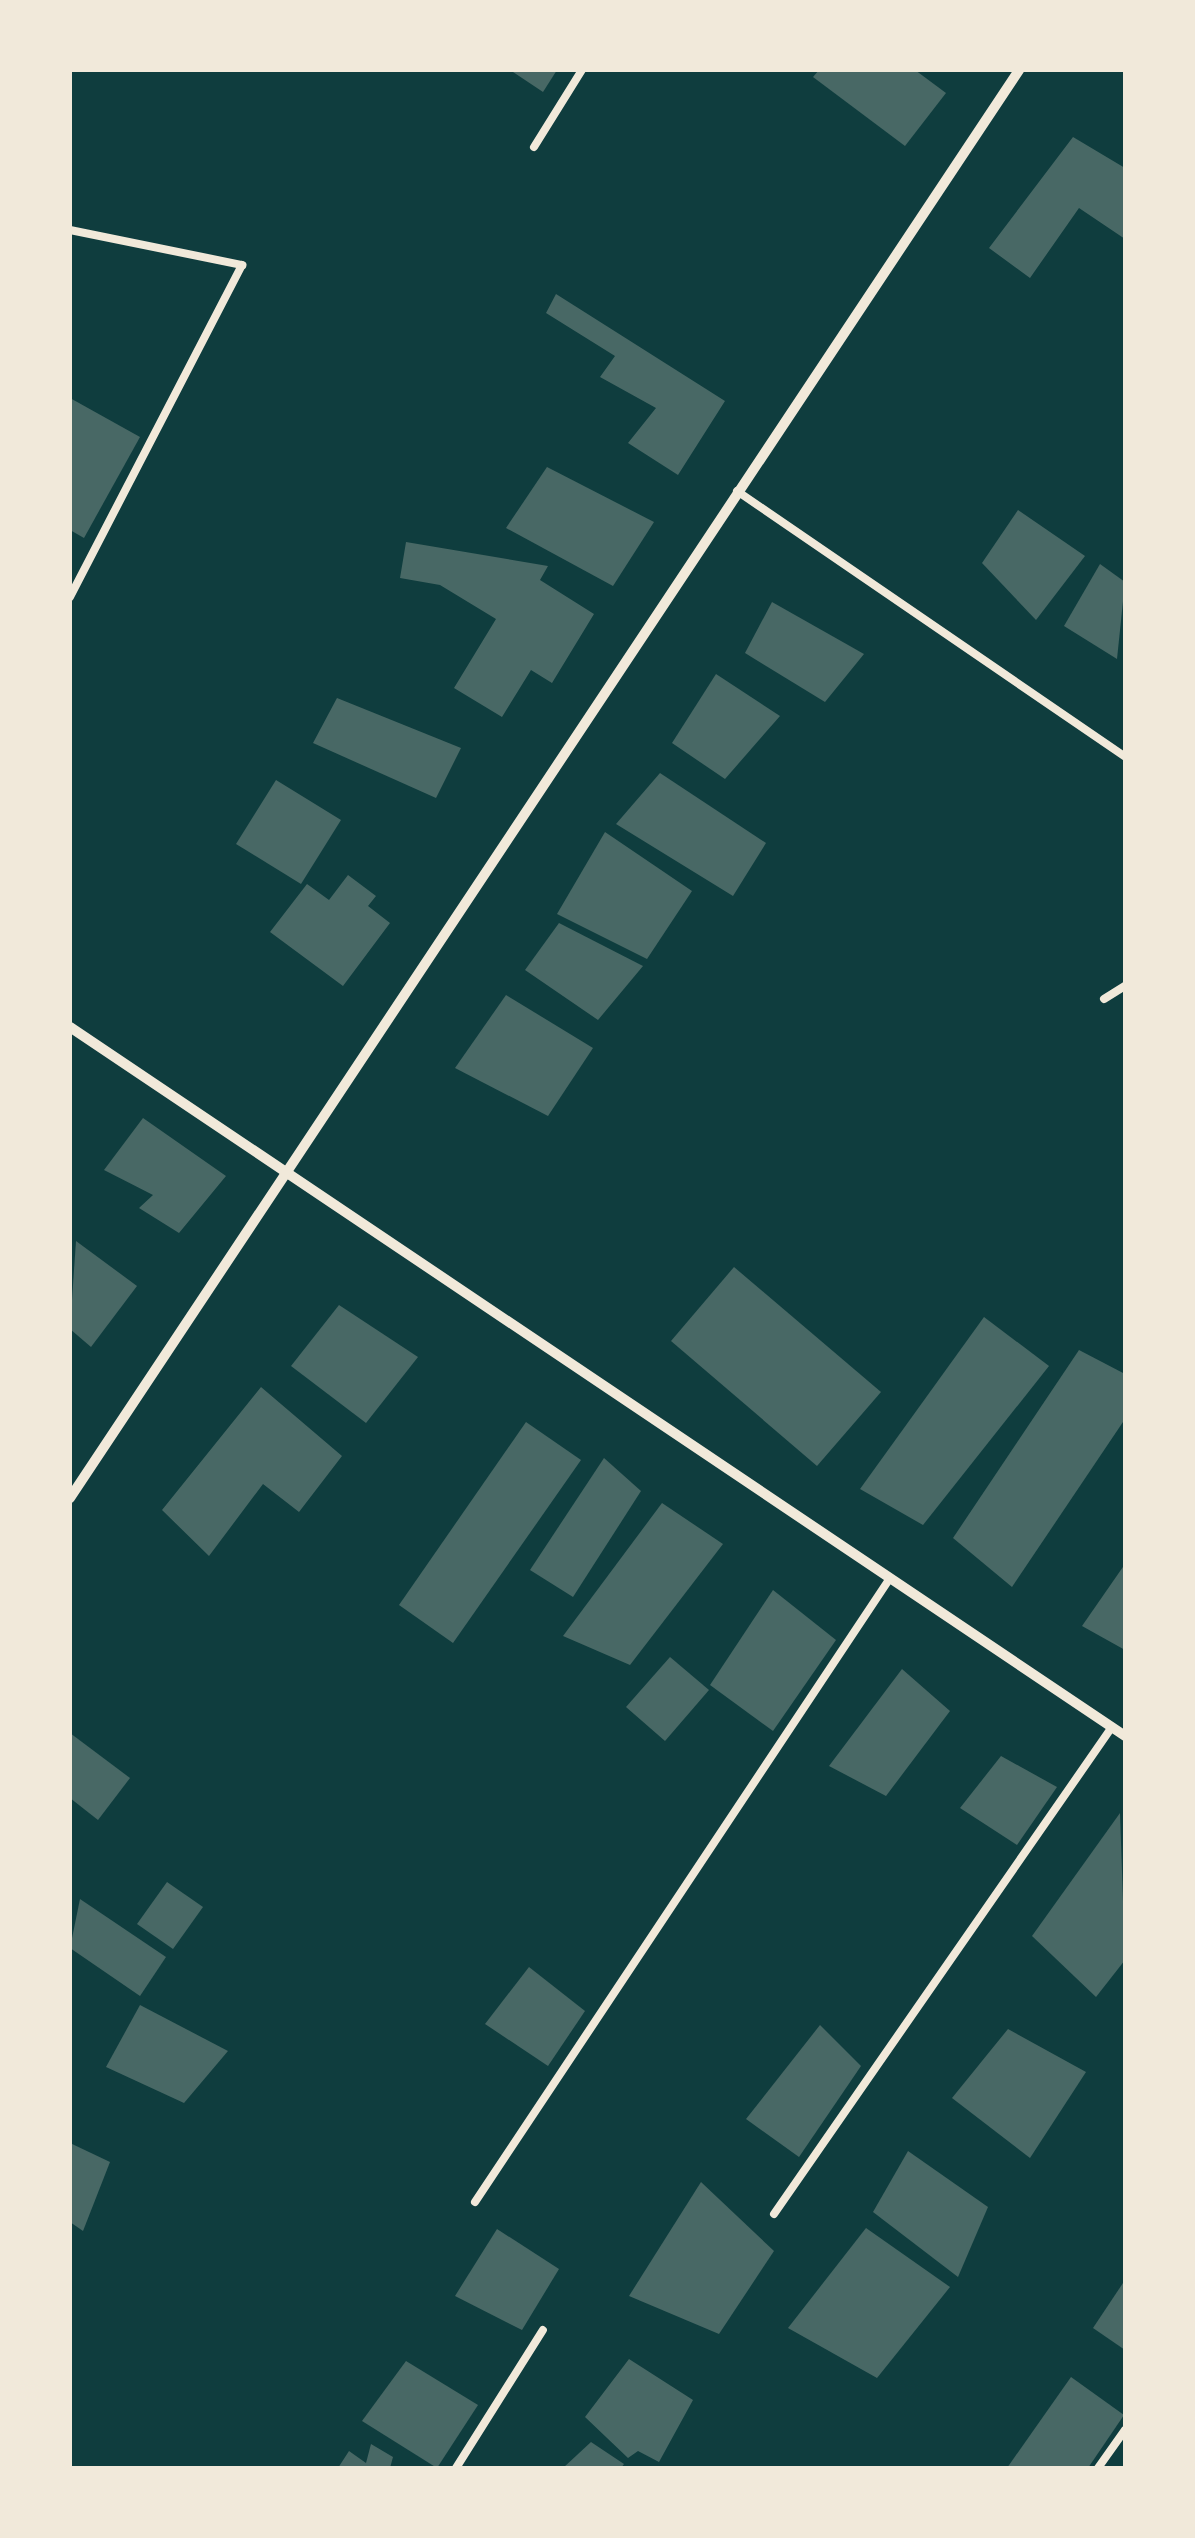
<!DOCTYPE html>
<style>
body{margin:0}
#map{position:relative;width:1195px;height:2538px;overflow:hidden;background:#0f3d3e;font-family:Mulish,sans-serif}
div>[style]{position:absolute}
.building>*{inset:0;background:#486865}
.service>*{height:8px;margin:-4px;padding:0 4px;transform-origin:4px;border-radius:4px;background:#f1e9da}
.minor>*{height:10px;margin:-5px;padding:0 5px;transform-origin:5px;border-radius:5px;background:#f1e9da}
span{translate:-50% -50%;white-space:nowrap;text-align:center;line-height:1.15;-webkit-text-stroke:10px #f1e9da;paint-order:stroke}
.frame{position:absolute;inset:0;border:72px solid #f1e9da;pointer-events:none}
</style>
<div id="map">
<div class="building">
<div style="clip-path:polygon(510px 70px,557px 70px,543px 92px)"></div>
<div style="clip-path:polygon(819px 70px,915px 70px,946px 93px,905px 146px,813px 77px)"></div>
<div style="clip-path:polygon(1073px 137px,1125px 168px,1125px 239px,1079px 208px,1030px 278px,989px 248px)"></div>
<div style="clip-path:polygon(556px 294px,725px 401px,678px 475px,628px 443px,656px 408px,600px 377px,615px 356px,546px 313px)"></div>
<div style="clip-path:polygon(70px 398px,140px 437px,84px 538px,70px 530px)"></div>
<div style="clip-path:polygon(547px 467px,654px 522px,613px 586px,506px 528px)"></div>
<div style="clip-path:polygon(1018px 510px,1085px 556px,1036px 620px,982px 563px)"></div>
<div style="clip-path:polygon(406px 542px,548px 566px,540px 580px,594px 614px,552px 683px,531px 670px,502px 717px,454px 688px,496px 619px,440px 585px,400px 578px)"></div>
<div style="clip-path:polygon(1100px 564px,1125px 582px,1117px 659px,1064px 626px)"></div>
<div style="clip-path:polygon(772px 602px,864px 654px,825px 702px,745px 653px)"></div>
<div style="clip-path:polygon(716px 674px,780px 716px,725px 779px,672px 743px)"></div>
<div style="clip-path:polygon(337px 698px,461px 748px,436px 798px,313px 743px)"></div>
<div style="clip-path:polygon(660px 773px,766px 843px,733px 896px,616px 824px)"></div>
<div style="clip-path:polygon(276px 780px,341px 820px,301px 884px,236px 844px)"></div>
<div style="clip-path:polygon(605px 832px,692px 891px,647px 959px,557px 914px)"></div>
<div style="clip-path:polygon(348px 875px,376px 896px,368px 906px,390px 923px,343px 986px,270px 932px,307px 884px,329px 900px)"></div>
<div style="clip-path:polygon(559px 923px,643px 966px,598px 1020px,525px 970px)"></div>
<div style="clip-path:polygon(506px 995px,593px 1048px,548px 1116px,455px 1068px)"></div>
<div style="clip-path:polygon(143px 1118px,226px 1176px,179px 1233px,139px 1208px,153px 1195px,104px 1170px)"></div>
<div style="clip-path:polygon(76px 1241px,137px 1286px,91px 1347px,70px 1329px)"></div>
<div style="clip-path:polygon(734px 1267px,881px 1392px,817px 1466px,671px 1341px)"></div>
<div style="clip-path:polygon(339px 1305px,418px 1357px,366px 1423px,291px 1366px)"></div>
<div style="clip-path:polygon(984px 1317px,1049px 1366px,923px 1525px,860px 1489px)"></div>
<div style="clip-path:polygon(1079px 1350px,1125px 1374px,1125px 1419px,1012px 1587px,953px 1538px)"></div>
<div style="clip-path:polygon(261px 1387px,342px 1456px,299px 1512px,263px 1484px,209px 1556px,162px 1510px)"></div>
<div style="clip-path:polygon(526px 1422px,581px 1460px,453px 1643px,399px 1605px)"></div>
<div style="clip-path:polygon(604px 1458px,641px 1491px,573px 1597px,530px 1570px)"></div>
<div style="clip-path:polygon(662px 1503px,723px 1544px,630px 1665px,563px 1636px)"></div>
<div style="clip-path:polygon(1125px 1564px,1125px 1650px,1082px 1626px)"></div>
<div style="clip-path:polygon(773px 1590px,836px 1640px,773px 1731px,710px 1685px)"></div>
<div style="clip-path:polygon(670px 1657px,709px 1690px,665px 1741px,626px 1707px)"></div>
<div style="clip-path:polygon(902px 1669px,950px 1711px,886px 1796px,829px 1766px)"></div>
<div style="clip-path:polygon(70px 1733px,130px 1778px,98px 1820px,70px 1798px)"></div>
<div style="clip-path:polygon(1001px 1756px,1057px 1787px,1017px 1845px,960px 1808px)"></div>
<div style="clip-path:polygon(1120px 1813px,1125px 1960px,1096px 1997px,1032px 1936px)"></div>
<div style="clip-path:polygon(167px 1882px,203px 1907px,173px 1949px,137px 1924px)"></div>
<div style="clip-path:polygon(80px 1899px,166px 1957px,140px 1996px,70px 1948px)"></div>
<div style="clip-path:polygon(529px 1967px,585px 2011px,548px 2066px,485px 2024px)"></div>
<div style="clip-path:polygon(140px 2005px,228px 2051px,184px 2103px,106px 2067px)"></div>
<div style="clip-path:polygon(820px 2025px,861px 2066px,799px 2157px,746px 2119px)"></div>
<div style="clip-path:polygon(1008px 2029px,1086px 2072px,1030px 2158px,952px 2098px)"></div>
<div style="clip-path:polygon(70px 2143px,110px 2162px,83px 2231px,70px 2222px)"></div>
<div style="clip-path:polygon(908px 2151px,988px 2207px,958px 2277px,873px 2212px)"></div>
<div style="clip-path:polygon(701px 2182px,774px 2251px,719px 2334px,629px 2296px)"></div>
<div style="clip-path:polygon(866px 2228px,950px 2287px,877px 2378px,788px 2328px)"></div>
<div style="clip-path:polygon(497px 2229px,559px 2269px,522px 2330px,455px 2296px)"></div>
<div style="clip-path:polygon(1125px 2280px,1125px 2350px,1093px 2328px)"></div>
<div style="clip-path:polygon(629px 2359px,693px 2400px,659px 2462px,638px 2451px,628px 2458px,585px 2417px)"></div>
<div style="clip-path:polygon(406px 2361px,478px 2405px,437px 2468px,362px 2421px)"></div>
<div style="clip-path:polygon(1071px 2377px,1124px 2415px,1088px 2468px,1007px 2468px)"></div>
<div style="clip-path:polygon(591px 2442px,624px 2464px,621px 2468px,563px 2468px)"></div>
<div style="clip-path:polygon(371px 2444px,393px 2457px,390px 2468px,338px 2468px,349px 2451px,366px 2463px)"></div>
</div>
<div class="service">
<div style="left:534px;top:147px;width:91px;rotate:-58.1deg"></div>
<div style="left:70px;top:230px;width:176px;rotate:11.5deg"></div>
<div style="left:242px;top:265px;width:374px;rotate:117.4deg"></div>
<div style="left:737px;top:491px;width:470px;rotate:34.4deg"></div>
<div style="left:1104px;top:999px;width:25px;rotate:-32deg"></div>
<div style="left:475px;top:2202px;width:749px;rotate:-56.37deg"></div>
<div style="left:774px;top:2214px;width:593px;rotate:-55.24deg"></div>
<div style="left:456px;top:2468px;width:163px;rotate:-57.8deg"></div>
<div style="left:1098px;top:2468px;width:47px;rotate:-54.6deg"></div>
</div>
<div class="minor">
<div style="left:70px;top:1027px;width:1271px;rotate:33.9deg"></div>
<div style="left:70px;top:1498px;width:1715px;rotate:-56.39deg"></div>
</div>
<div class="frame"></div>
</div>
